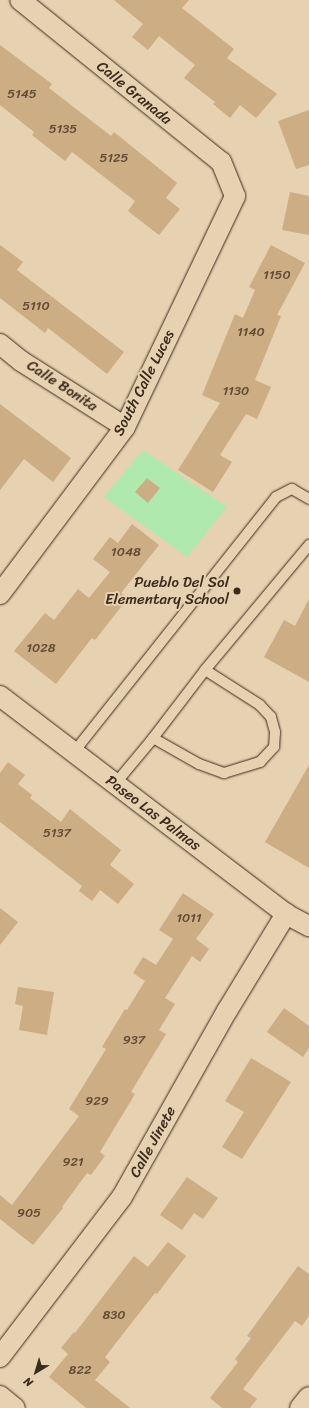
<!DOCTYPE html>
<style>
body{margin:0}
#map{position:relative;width:309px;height:1408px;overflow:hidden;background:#e6d1b0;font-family:Sriracha,sans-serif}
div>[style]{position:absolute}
.green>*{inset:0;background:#b0e9ae}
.building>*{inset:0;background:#cdad83}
.roads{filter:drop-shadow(0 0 1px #3b2a1e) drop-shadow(0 0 1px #3b2a1e)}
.service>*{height:10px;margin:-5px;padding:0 5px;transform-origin:5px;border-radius:5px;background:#e6d1b0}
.minor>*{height:20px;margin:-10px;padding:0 10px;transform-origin:10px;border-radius:10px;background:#e6d1b0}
.dots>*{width:11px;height:11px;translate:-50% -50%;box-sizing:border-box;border:2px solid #e6d1b0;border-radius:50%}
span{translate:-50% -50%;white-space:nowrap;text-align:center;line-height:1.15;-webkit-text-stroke:4px #e6d1b0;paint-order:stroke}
.number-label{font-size:13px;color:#604b37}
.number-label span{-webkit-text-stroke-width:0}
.street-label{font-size:15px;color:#3b2a1e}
.poi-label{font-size:15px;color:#3b2a1e}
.right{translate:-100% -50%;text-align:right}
.north{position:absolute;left:16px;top:1352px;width:40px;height:40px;-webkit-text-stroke:3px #e6d1b0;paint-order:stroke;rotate:218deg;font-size:11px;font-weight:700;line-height:16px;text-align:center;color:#3b2a1e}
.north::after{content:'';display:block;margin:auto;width:14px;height:18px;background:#3b2a1e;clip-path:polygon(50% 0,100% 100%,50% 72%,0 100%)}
</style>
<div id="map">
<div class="green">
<div style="clip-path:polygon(143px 450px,227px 507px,187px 557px,104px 497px)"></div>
</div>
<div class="building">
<div style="clip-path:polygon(114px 0,189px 0,182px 8px,234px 49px,227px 58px,277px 94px,256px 118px,240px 105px,230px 118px,213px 104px,215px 102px,184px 78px,195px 65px,159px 36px,148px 50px,132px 37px,143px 24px)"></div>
<div style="clip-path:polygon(0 45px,52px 84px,49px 88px,111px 136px,114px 132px,177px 183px,166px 198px,180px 209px,159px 235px,128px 211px,135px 201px,72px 152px,65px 161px,32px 135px,34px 132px,0 105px)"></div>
<div style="clip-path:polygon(309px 110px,309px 165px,296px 169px,278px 121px)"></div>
<div style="clip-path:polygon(290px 192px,309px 196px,309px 235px,282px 230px)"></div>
<div style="clip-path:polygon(0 245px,23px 262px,17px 270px,124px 352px,107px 374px,48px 328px,45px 333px,0 298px)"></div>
<div style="clip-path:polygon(271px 245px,305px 263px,277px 315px,281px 316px,255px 380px,271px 387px,257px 419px,246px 414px,220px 455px,232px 462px,213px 492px,178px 470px,220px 403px,202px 395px,235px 314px,243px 318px,255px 290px,249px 287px)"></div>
<div style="clip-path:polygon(0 404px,71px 458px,53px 482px,24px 459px,0 490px)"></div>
<div style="clip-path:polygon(147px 478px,160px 488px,148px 503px,135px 492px)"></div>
<div style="clip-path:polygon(132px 524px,159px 545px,121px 593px,128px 598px,95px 640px,92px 638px,56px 684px,14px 651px,45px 613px,54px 620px,78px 589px,89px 598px,110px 572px,93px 559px,110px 537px,118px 543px)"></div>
<div style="clip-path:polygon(309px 599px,309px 682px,264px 657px,284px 620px,295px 626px)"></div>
<div style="clip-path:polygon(8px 762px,25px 775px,18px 784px,32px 795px,30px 798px,61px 822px,70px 809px,121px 850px,110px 865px,134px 884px,118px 904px,100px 890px,92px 901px,79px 891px,82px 886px,0 822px,0 773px)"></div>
<div style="clip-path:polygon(309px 765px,309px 868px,265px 842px)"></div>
<div style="clip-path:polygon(183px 893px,214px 914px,196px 939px,209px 949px,200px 962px,192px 956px,165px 998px,175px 1004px,159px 1030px,166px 1034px,131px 1092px,135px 1094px,100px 1152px,105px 1156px,91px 1175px,87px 1173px,62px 1207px,63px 1208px,33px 1245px,0 1219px,0 1195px,12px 1205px,79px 1116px,69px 1109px,106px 1049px,102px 1047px,125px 1009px,127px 1010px,145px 981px,133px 973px,143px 957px,156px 965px,173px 939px,159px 930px)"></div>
<div style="clip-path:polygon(0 908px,18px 922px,0 945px)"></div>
<div style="clip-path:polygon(18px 987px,54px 992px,47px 1035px,19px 1030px,23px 1006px,15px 1004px)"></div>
<div style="clip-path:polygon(284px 1008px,309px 1026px,309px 1048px,303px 1057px,267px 1032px)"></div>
<div style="clip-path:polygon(251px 1058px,291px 1082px,242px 1159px,222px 1147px,244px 1112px,225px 1101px)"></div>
<div style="clip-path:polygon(187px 1177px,218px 1198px,203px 1219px,194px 1213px,182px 1230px,160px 1215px)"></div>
<div style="clip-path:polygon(168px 1242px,186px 1256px,157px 1294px,155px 1293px,105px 1357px,110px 1362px,95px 1380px,130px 1408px,86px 1408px,49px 1377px,68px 1354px,61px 1348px,74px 1332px,75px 1333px,134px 1256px,148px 1267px)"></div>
<div style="clip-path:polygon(298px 1266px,309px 1274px,309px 1316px,302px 1326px,295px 1321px,243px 1389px,257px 1399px,250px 1408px,222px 1408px,210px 1398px,238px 1362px,235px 1359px,251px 1338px,247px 1336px)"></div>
</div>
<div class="roads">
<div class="service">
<div style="left:153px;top:738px;width:53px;rotate:29.5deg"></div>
<div style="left:199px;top:764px;width:27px;rotate:20deg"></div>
<div style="left:224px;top:773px;width:38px;rotate:-17deg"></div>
<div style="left:260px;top:762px;width:21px;rotate:-47deg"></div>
<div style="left:274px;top:747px;width:15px;rotate:-86deg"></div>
<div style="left:275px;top:732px;width:16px;rotate:-105deg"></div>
<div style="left:271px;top:717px;width:16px;rotate:-133deg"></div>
<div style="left:260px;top:705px;width:65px;rotate:-147.5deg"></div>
<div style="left:74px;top:752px;width:325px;rotate:-51.6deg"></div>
<div style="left:276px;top:497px;width:18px;rotate:-27deg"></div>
<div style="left:292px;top:489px;width:20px;rotate:30deg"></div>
<div style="left:115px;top:784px;width:55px;rotate:-50.2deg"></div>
<div style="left:150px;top:742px;width:91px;rotate:-52.6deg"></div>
<div style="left:205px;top:670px;width:163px;rotate:-50.2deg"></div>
</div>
<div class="minor">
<div style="left:0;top:344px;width:27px;rotate:39deg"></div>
<div style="left:21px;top:361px;width:123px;rotate:32.4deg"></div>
<div style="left:0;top:594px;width:209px;rotate:-53.2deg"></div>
<div style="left:125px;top:427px;width:256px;rotate:-64.5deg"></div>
<div style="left:235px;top:196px;width:37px;rotate:-112deg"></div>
<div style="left:221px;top:162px;width:258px;rotate:-141.1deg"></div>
<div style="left:0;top:696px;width:360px;rotate:37.3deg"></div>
<div style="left:286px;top:914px;width:26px;rotate:28deg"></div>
<div style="left:0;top:1357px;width:201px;rotate:-52.7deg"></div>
<div style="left:122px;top:1197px;width:214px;rotate:-60.6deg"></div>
<div style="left:227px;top:1011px;width:114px;rotate:-58.7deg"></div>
<div style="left:0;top:1396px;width:19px;rotate:39deg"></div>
<div style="left:300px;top:1408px;width:14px;rotate:-51deg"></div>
</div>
</div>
<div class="dots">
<div style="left:237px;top:591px;background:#3b2a1e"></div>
</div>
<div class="number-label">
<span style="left:22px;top:94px">5145</span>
<span style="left:63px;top:129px">5135</span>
<span style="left:114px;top:158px">5125</span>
<span style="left:277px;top:275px">1150</span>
<span style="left:36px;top:306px">5110</span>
<span style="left:251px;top:332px">1140</span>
<span style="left:236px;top:391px">1130</span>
<span style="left:126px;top:552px">1048</span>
<span style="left:41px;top:648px">1028</span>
<span style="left:57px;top:833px">5137</span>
<span style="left:189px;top:918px">1011</span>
<span style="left:134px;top:1040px">937</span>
<span style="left:97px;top:1101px">929</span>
<span style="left:73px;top:1162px">921</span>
<span style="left:29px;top:1213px">905</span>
<span style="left:114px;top:1315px">830</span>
<span style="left:80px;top:1370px">822</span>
</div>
<div class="street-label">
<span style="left:134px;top:93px;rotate:39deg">Calle Granada</span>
<span style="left:144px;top:383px;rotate:-63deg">South Calle Luces</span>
<span style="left:62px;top:386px;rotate:33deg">Calle Bonita</span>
<span style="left:153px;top:813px;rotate:37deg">Paseo Las Palmas</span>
<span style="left:153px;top:1142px;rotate:-61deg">Calle Jinete</span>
</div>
<div class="poi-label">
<span class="right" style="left:229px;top:591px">Pueblo Del Sol<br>Elementary School</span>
</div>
<div class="north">N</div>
</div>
